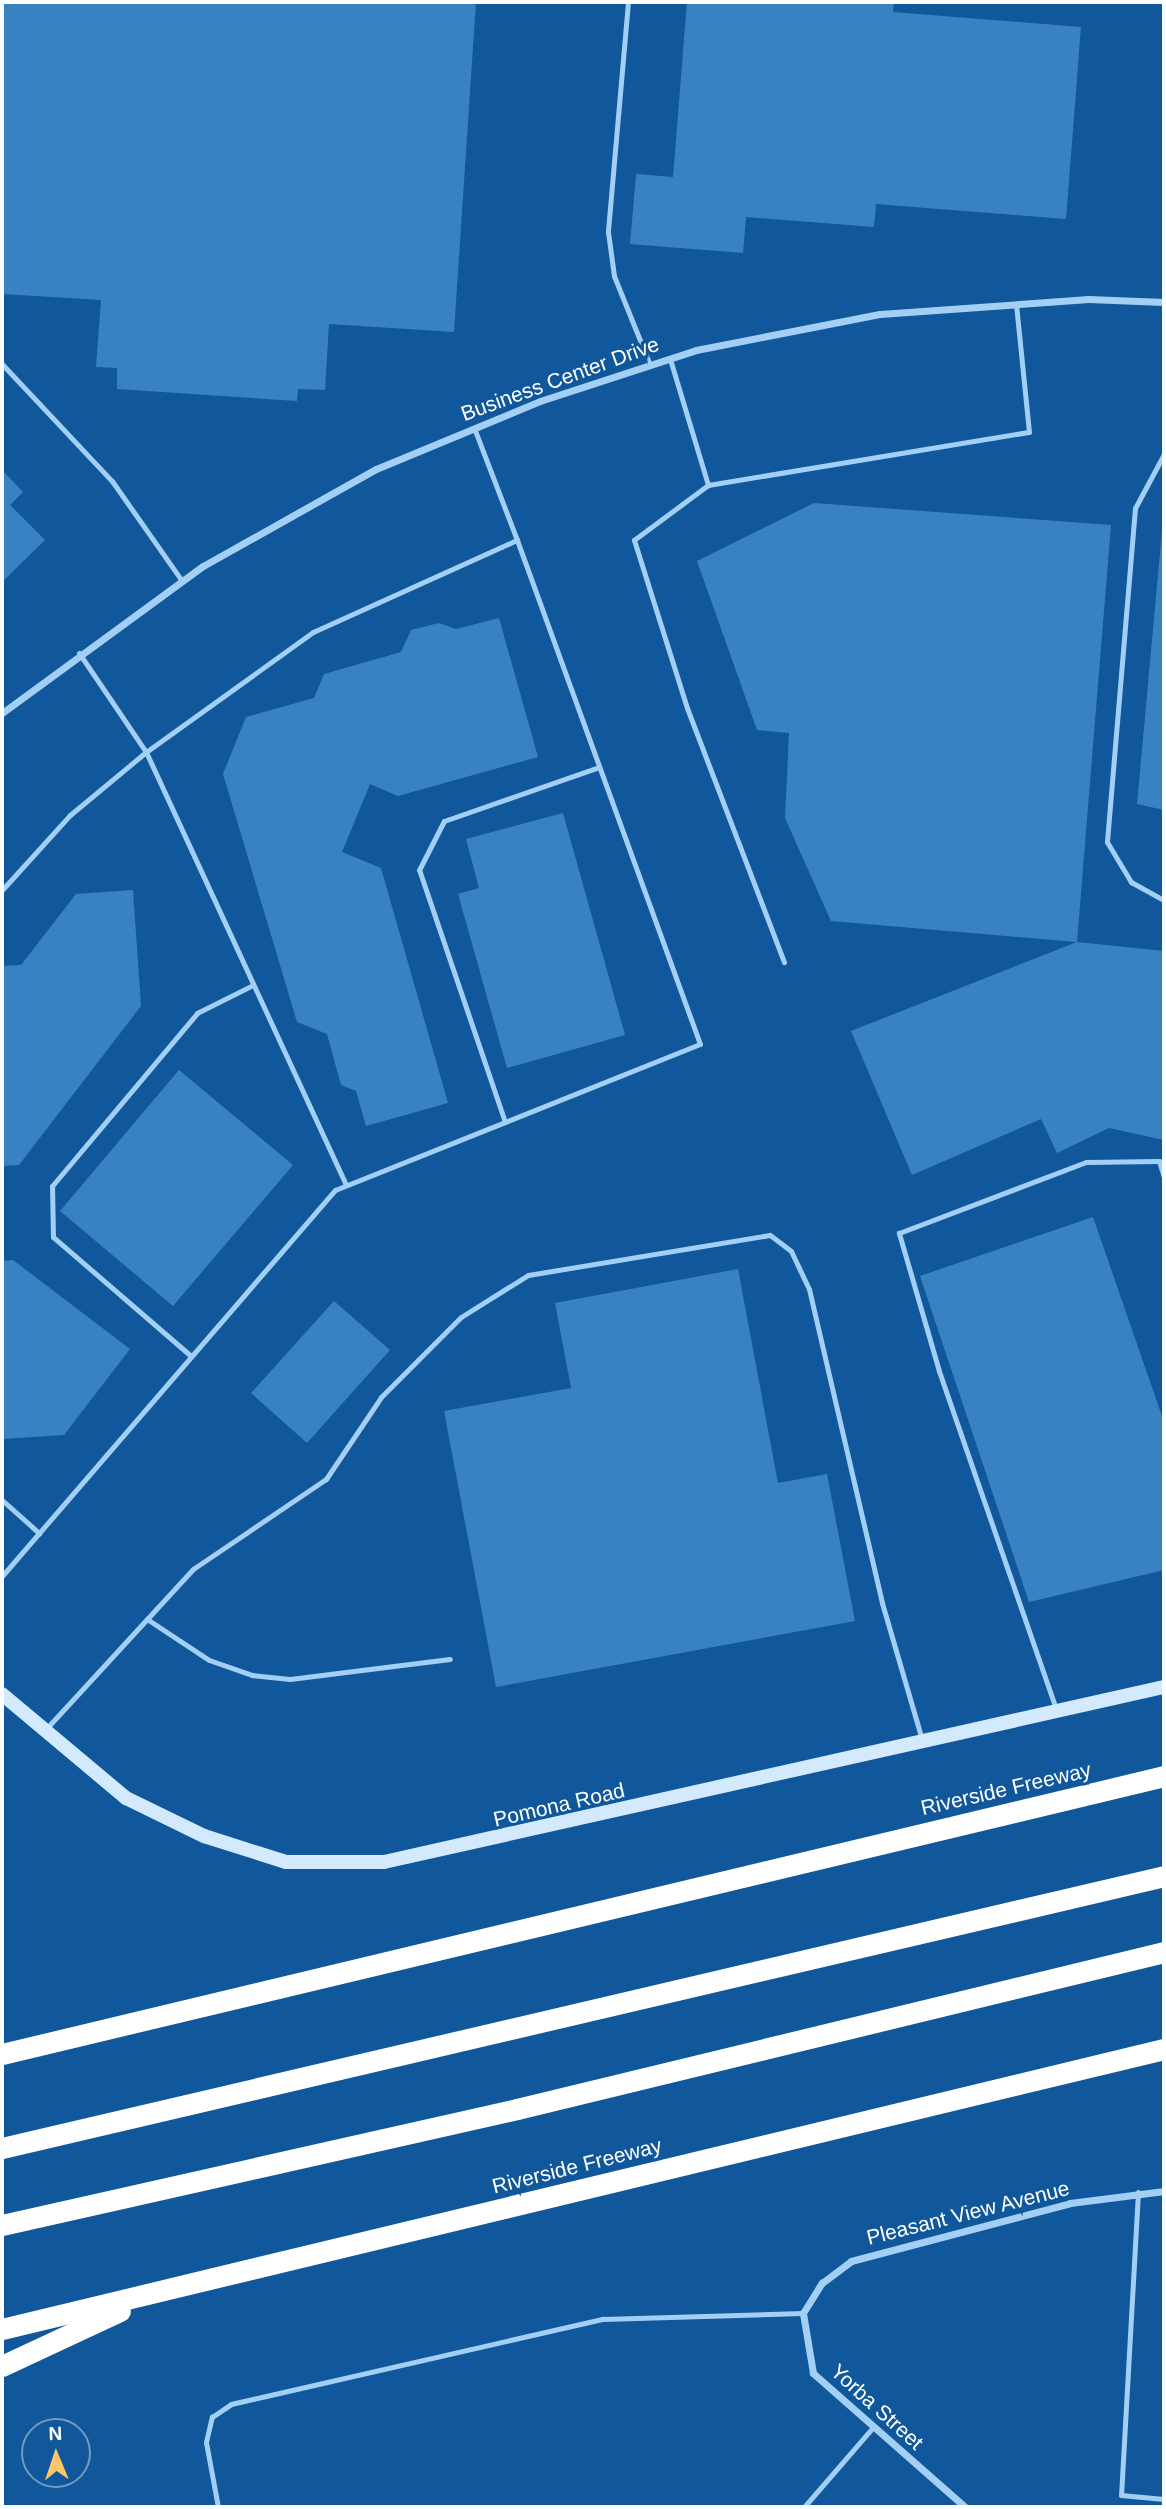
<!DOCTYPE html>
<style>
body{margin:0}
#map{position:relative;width:1166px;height:2509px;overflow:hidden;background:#10589b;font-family:Helvetica,sans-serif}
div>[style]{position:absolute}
.building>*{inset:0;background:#3982c2}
.lane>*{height:5px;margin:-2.5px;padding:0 2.5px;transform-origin:2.5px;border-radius:2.5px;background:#a3cff5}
.street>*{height:7px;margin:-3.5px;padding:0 3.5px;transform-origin:3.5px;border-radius:3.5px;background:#a3cff5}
.secondary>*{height:14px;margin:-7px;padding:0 7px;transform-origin:7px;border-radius:7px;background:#d3e9fd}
.highway>*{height:21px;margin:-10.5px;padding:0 10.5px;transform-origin:10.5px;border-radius:10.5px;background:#fff}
span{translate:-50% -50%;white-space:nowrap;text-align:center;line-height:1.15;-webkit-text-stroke:6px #10589b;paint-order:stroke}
.street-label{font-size:21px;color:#fff}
.frame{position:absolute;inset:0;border:4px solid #fff;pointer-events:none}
.north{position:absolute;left:21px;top:2418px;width:70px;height:70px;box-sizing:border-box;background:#10589b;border:2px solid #709bc3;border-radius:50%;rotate:358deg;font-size:19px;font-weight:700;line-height:28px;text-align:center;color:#fff}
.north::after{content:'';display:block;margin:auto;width:24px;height:32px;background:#ffc667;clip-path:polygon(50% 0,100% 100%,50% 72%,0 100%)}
</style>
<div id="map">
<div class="building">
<div style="clip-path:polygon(2px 2px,476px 2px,454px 332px,329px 324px,325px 390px,298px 389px,297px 401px,117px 389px,117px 368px,96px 367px,101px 300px,2px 294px)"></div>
<div style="clip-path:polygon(687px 2px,894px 2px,893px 12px,1081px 27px,1066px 219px,876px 204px,874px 227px,746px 217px,743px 253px,630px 244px,636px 174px,673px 177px)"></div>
<div style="clip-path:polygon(2px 470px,23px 492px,10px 505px,45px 540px,2px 582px)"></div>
<div style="clip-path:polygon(814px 503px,1111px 525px,1077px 942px,831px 921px,785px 818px,789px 733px,757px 730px,697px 561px)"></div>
<div style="clip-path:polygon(1162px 531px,1164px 531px,1164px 810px,1137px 804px)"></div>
<div style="clip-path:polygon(499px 618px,538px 757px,398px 796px,370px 784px,342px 852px,381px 868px,448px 1103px,366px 1126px,356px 1091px,341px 1085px,327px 1034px,297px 1022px,223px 774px,246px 717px,314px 698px,324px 674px,401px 652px,411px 630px,439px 623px,456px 629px)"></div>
<div style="clip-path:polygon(563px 813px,625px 1035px,507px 1068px,458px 894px,479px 888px,466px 839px)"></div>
<div style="clip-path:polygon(133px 890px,141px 1006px,19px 1165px,2px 1166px,2px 966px,21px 965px,76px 894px)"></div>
<div style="clip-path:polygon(1077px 942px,1164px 951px,1164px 1140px,1109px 1128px,1057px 1153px,1041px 1119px,912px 1175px,851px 1031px)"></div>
<div style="clip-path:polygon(179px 1070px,293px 1165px,173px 1306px,60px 1211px)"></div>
<div style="clip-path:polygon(1093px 1217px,1164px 1422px,1164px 1570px,1029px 1602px,920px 1276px)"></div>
<div style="clip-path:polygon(13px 1260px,130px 1349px,64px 1435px,2px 1439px,2px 1261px)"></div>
<div style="clip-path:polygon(738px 1269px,778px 1483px,827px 1474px,855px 1621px,496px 1687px,444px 1411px,571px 1388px,555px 1303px)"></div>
<div style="clip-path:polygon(334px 1301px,390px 1350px,307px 1443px,251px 1393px)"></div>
</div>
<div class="lane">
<div style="left:628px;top:2px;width:231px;rotate:95deg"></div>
<div style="left:608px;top:232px;width:44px;rotate:82.2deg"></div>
<div style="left:614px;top:276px;width:96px;rotate:68deg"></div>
<div style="left:670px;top:359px;width:132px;rotate:73.2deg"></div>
<div style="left:708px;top:485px;width:325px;rotate:-9.4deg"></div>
<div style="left:1029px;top:432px;width:129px;rotate:-95.8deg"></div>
<div style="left:2px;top:364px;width:161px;rotate:46.8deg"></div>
<div style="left:112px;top:481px;width:122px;rotate:55deg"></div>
<div style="left:1164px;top:454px;width:61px;rotate:118.2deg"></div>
<div style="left:1135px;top:508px;width:335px;rotate:94.8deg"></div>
<div style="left:1107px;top:842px;width:47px;rotate:59deg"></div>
<div style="left:1131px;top:882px;width:38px;rotate:29deg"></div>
<div style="left:708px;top:485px;width:92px;rotate:143.4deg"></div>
<div style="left:634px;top:540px;width:176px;rotate:72.5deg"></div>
<div style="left:687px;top:708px;width:272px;rotate:69.1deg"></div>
<div style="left:79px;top:653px;width:120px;rotate:55.9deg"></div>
<div style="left:146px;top:752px;width:206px;rotate:-35.7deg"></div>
<div style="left:313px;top:632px;width:224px;rotate:-24.3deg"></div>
<div style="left:517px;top:540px;width:120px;rotate:-111deg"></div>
<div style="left:2px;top:890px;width:101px;rotate:-47.8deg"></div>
<div style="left:70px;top:815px;width:99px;rotate:-39.7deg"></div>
<div style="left:146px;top:752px;width:477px;rotate:65.2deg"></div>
<div style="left:505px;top:1122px;width:266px;rotate:-108.8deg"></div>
<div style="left:419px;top:870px;width:55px;rotate:-63deg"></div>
<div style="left:444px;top:821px;width:164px;rotate:-19.2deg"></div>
<div style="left:191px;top:1356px;width:182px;rotate:-139.2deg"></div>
<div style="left:53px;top:1237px;width:51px;rotate:-91.1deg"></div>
<div style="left:52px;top:1186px;width:226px;rotate:-50deg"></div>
<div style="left:197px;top:1013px;width:60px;rotate:-26.6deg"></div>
<div style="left:2px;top:1500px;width:50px;rotate:41.7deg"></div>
<div style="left:2px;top:1576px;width:510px;rotate:-49.22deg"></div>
<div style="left:335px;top:1190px;width:393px;rotate:-21.8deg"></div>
<div style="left:700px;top:1044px;width:536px;rotate:-109.96deg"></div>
<div style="left:147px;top:1619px;width:74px;rotate:33.5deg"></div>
<div style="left:209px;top:1660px;width:46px;rotate:19.2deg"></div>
<div style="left:252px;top:1675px;width:38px;rotate:6deg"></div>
<div style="left:290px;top:1679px;width:161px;rotate:-7.1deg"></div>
<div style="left:1056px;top:1709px;width:358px;rotate:-109.1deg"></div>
<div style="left:939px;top:1371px;width:144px;rotate:-106.2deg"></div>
<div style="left:899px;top:1233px;width:200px;rotate:-20.8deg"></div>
<div style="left:1086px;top:1162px;width:73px;rotate:-0.8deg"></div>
<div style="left:1159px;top:1161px;width:17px;rotate:73deg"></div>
<div style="left:45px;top:1730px;width:219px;rotate:-47.4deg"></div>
<div style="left:193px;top:1569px;width:161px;rotate:-34.1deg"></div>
<div style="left:326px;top:1479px;width:99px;rotate:-56.1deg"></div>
<div style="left:381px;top:1397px;width:113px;rotate:-45deg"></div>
<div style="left:461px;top:1317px;width:79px;rotate:-32.1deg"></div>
<div style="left:528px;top:1275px;width:245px;rotate:-9.4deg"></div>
<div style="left:770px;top:1235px;width:26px;rotate:37deg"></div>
<div style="left:791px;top:1251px;width:42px;rotate:64.7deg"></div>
<div style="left:809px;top:1289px;width:322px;rotate:76.9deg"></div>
<div style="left:882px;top:1603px;width:143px;rotate:73.7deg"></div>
<div style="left:1138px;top:2192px;width:303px;rotate:93.2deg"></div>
<div style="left:1121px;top:2495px;width:43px;rotate:5.3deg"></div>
<div style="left:218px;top:2507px;width:66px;rotate:-100.5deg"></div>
<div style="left:206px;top:2442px;width:26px;rotate:-77deg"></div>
<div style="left:212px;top:2417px;width:23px;rotate:-34deg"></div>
<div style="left:231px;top:2404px;width:382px;rotate:-12.9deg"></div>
<div style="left:603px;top:2319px;width:200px;rotate:-1.7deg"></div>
<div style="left:804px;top:2507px;width:106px;rotate:-49.2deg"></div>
</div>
<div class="street">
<div style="left:2px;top:713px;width:249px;rotate:-36.2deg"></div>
<div style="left:203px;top:566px;width:198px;rotate:-29.3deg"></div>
<div style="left:376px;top:469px;width:178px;rotate:-22.5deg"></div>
<div style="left:540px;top:401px;width:164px;rotate:-18.1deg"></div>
<div style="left:696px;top:350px;width:187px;rotate:-11.1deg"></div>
<div style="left:880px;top:314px;width:209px;rotate:-4.1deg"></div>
<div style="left:1088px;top:299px;width:76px;rotate:2.3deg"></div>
<div style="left:965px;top:2507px;width:203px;rotate:-138.6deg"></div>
<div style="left:813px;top:2373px;width:61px;rotate:-99.5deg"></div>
<div style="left:803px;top:2313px;width:36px;rotate:-58deg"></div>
<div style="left:822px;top:2283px;width:36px;rotate:-37deg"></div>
<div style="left:851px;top:2261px;width:227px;rotate:-14.8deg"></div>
<div style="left:1070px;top:2203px;width:95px;rotate:-7.3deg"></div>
</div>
<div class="secondary">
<div style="left:2px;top:1694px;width:162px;rotate:40deg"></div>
<div style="left:126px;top:1798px;width:87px;rotate:26deg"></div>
<div style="left:204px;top:1836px;width:86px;rotate:17.6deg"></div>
<div style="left:286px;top:1862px;width:98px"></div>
<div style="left:384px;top:1862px;width:799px;rotate:-12.65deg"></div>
</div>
<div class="highway">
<div style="left:2px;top:2054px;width:1195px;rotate:-13.45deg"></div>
<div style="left:2px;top:2148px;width:1193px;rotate:-13.17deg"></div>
<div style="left:2px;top:2225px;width:528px;rotate:-12.69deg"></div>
<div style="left:517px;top:2109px;width:666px;rotate:-13.64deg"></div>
<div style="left:2px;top:2329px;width:1195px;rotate:-13.55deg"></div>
<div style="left:2px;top:2366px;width:130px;rotate:-25deg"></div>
</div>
<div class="street-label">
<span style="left:560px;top:379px;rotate:-20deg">Business Center Drive</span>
<span style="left:1006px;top:1789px;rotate:-13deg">Riverside Freeway</span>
<span style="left:559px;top:1805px;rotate:-13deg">Pomona Road</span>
<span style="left:577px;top:2166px;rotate:-14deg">Riverside Freeway</span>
<span style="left:968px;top:2213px;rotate:-14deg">Pleasant View Avenue</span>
<span style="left:877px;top:2407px;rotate:42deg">Yorba Street</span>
</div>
<div class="frame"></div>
<div class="north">N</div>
</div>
